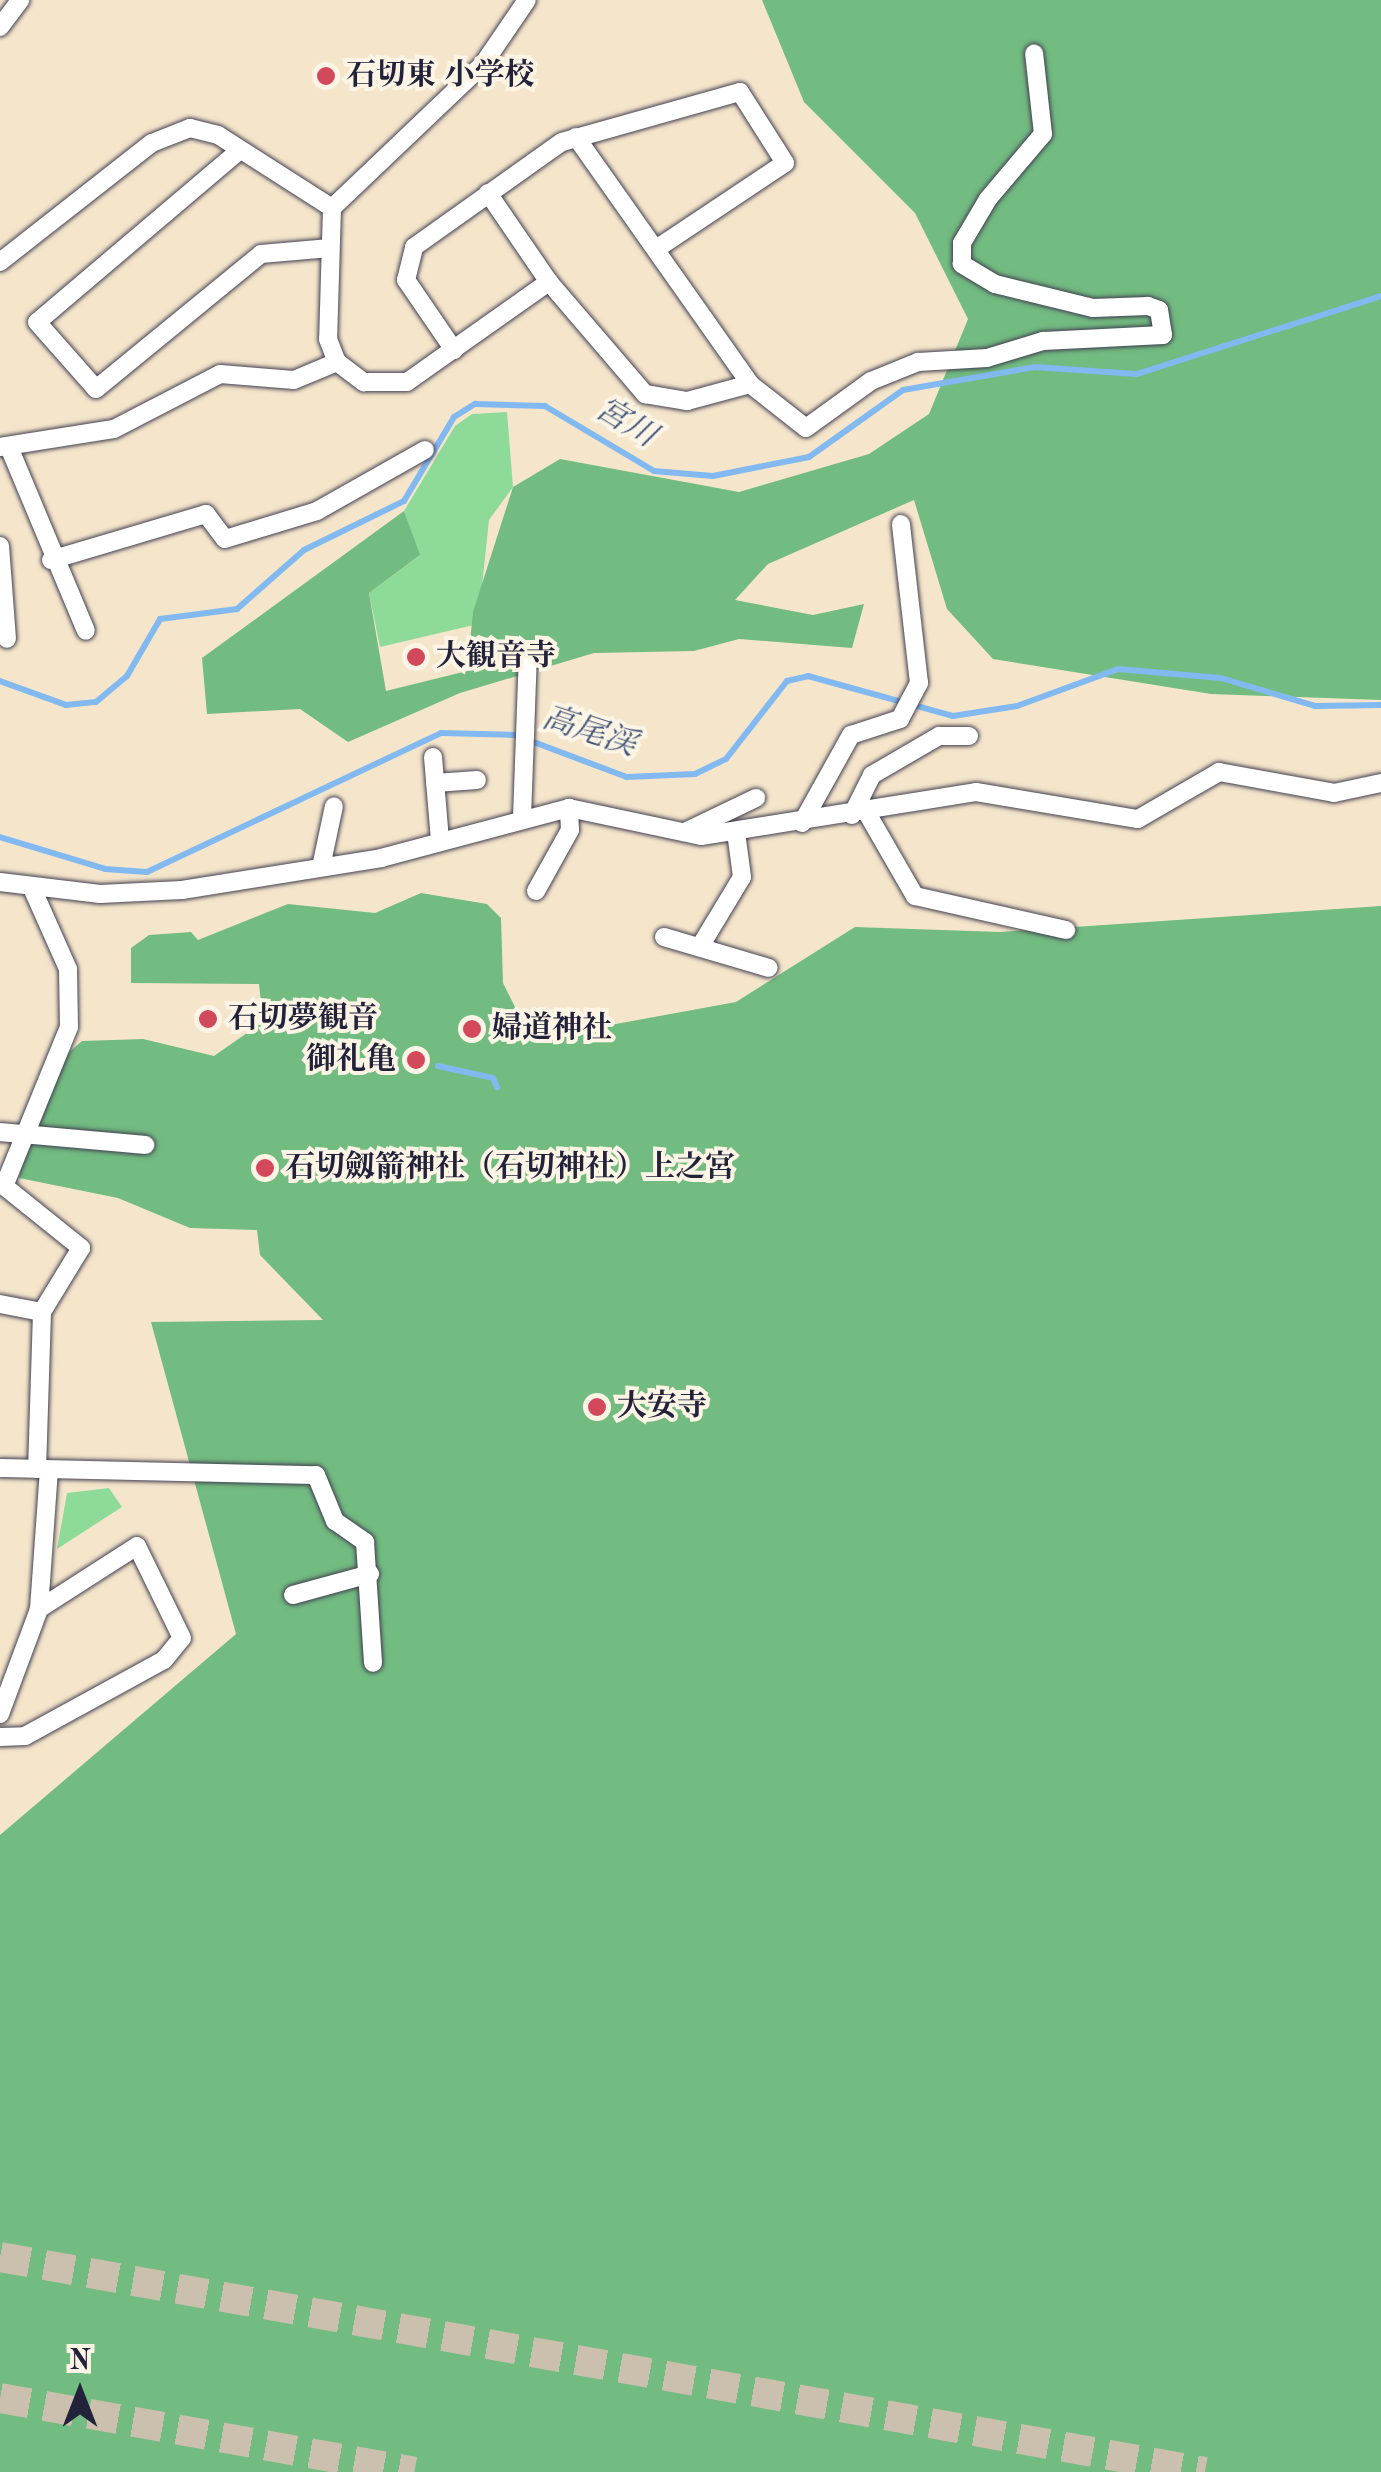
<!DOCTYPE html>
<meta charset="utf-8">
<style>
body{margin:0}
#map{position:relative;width:1381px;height:2472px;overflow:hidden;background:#f5e6cb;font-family:"Old Standard TT","Noto Serif JP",serif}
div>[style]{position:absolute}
.green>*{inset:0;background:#8edb99}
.forest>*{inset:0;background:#72bb81}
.stream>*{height:6px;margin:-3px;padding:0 3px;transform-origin:3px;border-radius:3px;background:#82b9f1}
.motorway-tunnel>*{height:30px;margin-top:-15px;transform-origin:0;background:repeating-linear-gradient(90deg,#cbbfae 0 30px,transparent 0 45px)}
.roads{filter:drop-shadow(0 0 2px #423f51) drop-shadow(0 0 2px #423f51)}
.minor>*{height:18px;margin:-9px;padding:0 9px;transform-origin:9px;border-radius:9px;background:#fff}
.dots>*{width:28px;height:28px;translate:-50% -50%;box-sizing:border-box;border:5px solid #fcf5e5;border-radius:50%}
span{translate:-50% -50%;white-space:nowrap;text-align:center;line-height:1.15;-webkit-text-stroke:8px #fcf5e5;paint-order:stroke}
.poi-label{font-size:30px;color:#22223b;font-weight:700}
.left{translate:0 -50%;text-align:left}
.right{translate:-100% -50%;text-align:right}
.water-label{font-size:32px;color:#44577b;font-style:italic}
.north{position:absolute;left:30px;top:2342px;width:100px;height:100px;-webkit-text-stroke:8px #fcf5e5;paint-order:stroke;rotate:0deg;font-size:28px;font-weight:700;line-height:40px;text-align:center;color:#22223b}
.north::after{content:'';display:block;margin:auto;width:35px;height:45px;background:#22223b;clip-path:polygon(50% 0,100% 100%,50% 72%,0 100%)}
</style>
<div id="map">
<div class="green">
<div style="clip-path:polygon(507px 412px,513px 487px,489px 520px,478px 624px,380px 647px,369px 593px,419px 556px,404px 511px,455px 426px,472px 414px)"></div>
<div style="clip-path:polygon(109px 1488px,122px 1507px,57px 1549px,67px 1493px)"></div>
</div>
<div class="forest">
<div style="clip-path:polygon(762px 0,1381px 0,1381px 700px,1211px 694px,993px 659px,947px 609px,914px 500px,768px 564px,735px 600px,813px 615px,864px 604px,852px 648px,739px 639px,694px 651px,594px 653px,460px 693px,348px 742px,300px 709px,207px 714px,202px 658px,404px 511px,420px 555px,369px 593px,386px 691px,467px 671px,473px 612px,513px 487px,560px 459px,739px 492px,869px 454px,929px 414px,968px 319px,915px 213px,804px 102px)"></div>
<div style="clip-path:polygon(421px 893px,487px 904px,501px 918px,503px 983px,523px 1023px,572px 1032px,736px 1002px,855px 927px,1000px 932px,1381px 906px,1381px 2472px,0 2472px,0 1835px,236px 1634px,151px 1322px,323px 1320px,260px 1255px,257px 1230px,190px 1228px,118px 1198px,19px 1178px,30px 1132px,62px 1058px,82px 1041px,143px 1039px,214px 1056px,263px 1022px,259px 984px,131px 983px,131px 948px,149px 935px,191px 932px,198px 940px,288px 904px,375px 913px)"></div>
</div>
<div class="stream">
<div style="left:0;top:681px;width:70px;rotate:20deg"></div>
<div style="left:66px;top:705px;width:30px;rotate:-6deg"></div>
<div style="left:96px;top:702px;width:40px;rotate:-40deg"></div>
<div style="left:127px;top:676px;width:66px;rotate:-59.9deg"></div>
<div style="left:160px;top:619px;width:78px;rotate:-7.4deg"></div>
<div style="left:237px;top:609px;width:89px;rotate:-41.4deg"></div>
<div style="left:304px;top:550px;width:111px;rotate:-26.1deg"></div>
<div style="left:404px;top:501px;width:98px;rotate:-59.2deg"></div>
<div style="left:454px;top:417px;width:25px;rotate:-32deg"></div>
<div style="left:475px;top:404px;width:70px;rotate:1.6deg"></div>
<div style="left:545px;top:406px;width:127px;rotate:30.8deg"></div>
<div style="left:654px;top:471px;width:59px;rotate:4.8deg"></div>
<div style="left:713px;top:476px;width:98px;rotate:-11.2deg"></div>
<div style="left:809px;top:457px;width:115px;rotate:-35.5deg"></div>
<div style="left:903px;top:390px;width:134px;rotate:-9.9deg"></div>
<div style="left:1035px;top:367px;width:102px;rotate:3.9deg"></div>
<div style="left:1137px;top:374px;width:256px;rotate:-17.7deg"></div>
<div style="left:0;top:837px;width:110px;rotate:16.9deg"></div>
<div style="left:105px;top:869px;width:42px;rotate:4.1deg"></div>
<div style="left:147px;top:872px;width:325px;rotate:-25.3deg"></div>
<div style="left:441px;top:733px;width:74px;rotate:1.5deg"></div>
<div style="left:515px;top:735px;width:120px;rotate:20.6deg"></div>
<div style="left:627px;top:777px;width:68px;rotate:-2.5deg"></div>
<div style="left:695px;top:774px;width:34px;rotate:-26deg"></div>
<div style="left:726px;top:759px;width:99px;rotate:-52deg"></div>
<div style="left:787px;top:681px;width:22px;rotate:-13deg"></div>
<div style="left:808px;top:676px;width:150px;rotate:15.4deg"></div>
<div style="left:953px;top:716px;width:65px;rotate:-8.9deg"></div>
<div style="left:1017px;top:706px;width:108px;rotate:-20.1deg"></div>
<div style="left:1118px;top:669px;width:103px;rotate:5deg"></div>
<div style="left:1221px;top:678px;width:98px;rotate:16.6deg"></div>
<div style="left:1315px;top:706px;width:66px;rotate:-0.9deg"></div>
<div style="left:438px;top:1066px;width:56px;rotate:12.3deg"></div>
<div style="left:493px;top:1078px;width:10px;rotate:66deg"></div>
</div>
<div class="motorway-tunnel">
<div style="left:0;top:2257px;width:1224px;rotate:10.12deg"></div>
<div style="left:0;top:2398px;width:421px;rotate:10.1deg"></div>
</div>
<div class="roads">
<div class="minor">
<div style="left:0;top:27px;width:34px;rotate:-53deg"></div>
<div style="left:576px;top:137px;width:302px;rotate:54.8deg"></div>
<div style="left:750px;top:384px;width:71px;rotate:38.2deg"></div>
<div style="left:806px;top:428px;width:80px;rotate:-35.9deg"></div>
<div style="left:871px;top:381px;width:51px;rotate:-22deg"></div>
<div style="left:918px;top:362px;width:69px;rotate:-3.3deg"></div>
<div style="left:987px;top:358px;width:59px;rotate:-16.9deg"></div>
<div style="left:1043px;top:341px;width:120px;rotate:-2.9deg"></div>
<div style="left:1163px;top:335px;width:25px;rotate:-99deg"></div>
<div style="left:1159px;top:310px;width:12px;rotate:-160deg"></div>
<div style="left:1148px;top:306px;width:55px;rotate:177.9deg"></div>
<div style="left:1093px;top:308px;width:101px;rotate:-166.2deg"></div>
<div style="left:995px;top:284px;width:39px;rotate:-149deg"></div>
<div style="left:962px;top:264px;width:21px;rotate:-90deg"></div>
<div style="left:962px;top:243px;width:51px;rotate:-59.4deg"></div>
<div style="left:988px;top:199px;width:85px;rotate:-49.8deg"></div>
<div style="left:1043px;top:134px;width:81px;rotate:-96.3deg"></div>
<div style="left:240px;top:150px;width:266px;rotate:139.7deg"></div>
<div style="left:37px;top:322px;width:89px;rotate:48.6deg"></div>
<div style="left:96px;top:389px;width:213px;rotate:-39.3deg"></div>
<div style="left:261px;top:254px;width:69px;rotate:-5deg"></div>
<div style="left:488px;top:193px;width:108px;rotate:55.6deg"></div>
<div style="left:332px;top:208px;width:131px;rotate:91.7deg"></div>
<div style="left:328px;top:339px;width:25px;rotate:69deg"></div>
<div style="left:337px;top:362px;width:34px;rotate:37deg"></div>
<div style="left:364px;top:382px;width:43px"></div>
<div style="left:407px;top:382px;width:174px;rotate:-35.2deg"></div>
<div style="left:549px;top:282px;width:148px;rotate:49.4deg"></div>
<div style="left:645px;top:394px;width:43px;rotate:9.5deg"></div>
<div style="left:687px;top:401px;width:65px;rotate:-15.1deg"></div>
<div style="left:0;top:262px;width:193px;rotate:-38.1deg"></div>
<div style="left:152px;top:143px;width:41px;rotate:-21.5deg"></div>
<div style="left:190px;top:128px;width:29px;rotate:14deg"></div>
<div style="left:218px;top:135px;width:135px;rotate:32.6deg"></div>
<div style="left:332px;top:208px;width:210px;rotate:-43.6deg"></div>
<div style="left:484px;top:63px;width:76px;rotate:-55.7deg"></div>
<div style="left:454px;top:350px;width:85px;rotate:-124.4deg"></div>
<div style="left:406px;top:280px;width:34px;rotate:-76deg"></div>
<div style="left:414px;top:247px;width:181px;rotate:-35.4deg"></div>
<div style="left:562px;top:142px;width:185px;rotate:-15.7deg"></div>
<div style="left:740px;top:92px;width:84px;rotate:57.6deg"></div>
<div style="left:785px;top:163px;width:155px;rotate:146.3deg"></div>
<div style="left:0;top:447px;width:115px;rotate:-9deg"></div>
<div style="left:114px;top:429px;width:119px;rotate:-27.4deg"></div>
<div style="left:220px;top:374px;width:74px;rotate:4.6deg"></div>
<div style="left:294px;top:380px;width:47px;rotate:-22.7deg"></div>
<div style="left:9px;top:447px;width:199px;rotate:67.3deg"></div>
<div style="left:0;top:546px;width:93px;rotate:85.7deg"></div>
<div style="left:51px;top:560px;width:162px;rotate:-16.5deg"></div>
<div style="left:206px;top:514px;width:31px;rotate:53deg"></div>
<div style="left:225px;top:539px;width:96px;rotate:-16.9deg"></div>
<div style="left:317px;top:511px;width:124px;rotate:-29.5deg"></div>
<div style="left:433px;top:757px;width:84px;rotate:85.2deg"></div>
<div style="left:435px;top:783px;width:42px;rotate:-4.1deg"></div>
<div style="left:867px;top:813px;width:96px;rotate:60deg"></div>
<div style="left:915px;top:896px;width:155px;rotate:12.7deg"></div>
<div style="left:852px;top:815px;width:45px;rotate:-63.4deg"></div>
<div style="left:872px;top:775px;width:78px;rotate:-30.2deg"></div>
<div style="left:939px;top:736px;width:30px"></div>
<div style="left:522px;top:817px;width:163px;rotate:-87.9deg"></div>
<div style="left:802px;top:823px;width:101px;rotate:-60.9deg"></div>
<div style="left:851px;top:735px;width:52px;rotate:-18.1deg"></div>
<div style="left:900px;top:719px;width:41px;rotate:-62.2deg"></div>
<div style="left:919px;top:683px;width:160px;rotate:-96.5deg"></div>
<div style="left:685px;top:832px;width:79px;rotate:-25.6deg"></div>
<div style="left:321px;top:867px;width:62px;rotate:-78deg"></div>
<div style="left:0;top:882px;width:101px;rotate:6.8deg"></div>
<div style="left:100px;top:894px;width:82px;rotate:-2.8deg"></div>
<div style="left:182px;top:890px;width:202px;rotate:-9.1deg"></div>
<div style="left:381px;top:858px;width:195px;rotate:-14.9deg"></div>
<div style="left:569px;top:808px;width:135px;rotate:12deg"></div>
<div style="left:701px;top:836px;width:278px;rotate:-9.1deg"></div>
<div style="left:976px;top:792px;width:164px;rotate:9.5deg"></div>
<div style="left:1138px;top:819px;width:94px;rotate:-30.1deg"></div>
<div style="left:1219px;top:772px;width:117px;rotate:10.3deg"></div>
<div style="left:1334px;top:793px;width:48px;rotate:-12deg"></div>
<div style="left:32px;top:888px;width:89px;rotate:66deg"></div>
<div style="left:68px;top:969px;width:58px;rotate:89deg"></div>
<div style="left:69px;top:1027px;width:172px;rotate:112.2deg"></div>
<div style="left:4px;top:1186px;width:99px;rotate:38.8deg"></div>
<div style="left:81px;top:1248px;width:75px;rotate:121.4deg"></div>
<div style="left:42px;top:1312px;width:157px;rotate:91.8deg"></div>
<div style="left:536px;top:891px;width:70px;rotate:-60.9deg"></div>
<div style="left:570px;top:830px;width:22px;rotate:-93deg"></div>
<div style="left:664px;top:937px;width:109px;rotate:16.4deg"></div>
<div style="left:701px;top:945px;width:79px;rotate:-58.9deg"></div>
<div style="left:742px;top:877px;width:45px;rotate:-97.6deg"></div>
<div style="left:0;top:1132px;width:146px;rotate:5.1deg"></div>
<div style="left:0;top:1304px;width:43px;rotate:10.8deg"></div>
<div style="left:0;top:1468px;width:316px;rotate:1.3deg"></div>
<div style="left:316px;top:1475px;width:50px;rotate:67.6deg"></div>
<div style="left:335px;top:1521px;width:37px;rotate:35deg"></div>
<div style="left:365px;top:1542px;width:121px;rotate:86.2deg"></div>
<div style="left:293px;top:1595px;width:80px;rotate:-15.3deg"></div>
<div style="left:0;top:1714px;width:112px;rotate:-69.6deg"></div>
<div style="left:39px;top:1609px;width:139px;rotate:-85.9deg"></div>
<div style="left:0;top:1737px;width:25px;rotate:-2deg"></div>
<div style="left:25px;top:1736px;width:158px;rotate:-28.7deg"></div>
<div style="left:164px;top:1660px;width:28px;rotate:-51deg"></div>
<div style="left:182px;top:1638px;width:102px;rotate:-116.1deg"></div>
<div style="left:137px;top:1546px;width:117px;rotate:147.3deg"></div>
</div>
</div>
<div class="dots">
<div style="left:326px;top:76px;background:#d1495b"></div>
<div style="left:416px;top:657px;background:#d1495b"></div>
<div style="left:208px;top:1019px;background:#d1495b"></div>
<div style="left:472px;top:1029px;background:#d1495b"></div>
<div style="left:416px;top:1060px;background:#d1495b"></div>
<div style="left:265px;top:1168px;background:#d1495b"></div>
<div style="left:597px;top:1407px;background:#d1495b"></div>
</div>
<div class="poi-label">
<span class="left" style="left:346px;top:76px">石切東 小学校</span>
<span class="left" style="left:436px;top:657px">大観音寺</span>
<span class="left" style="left:228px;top:1019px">石切夢観音</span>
<span class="left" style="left:492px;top:1029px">婦道神社</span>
<span class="right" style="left:396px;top:1060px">御礼亀</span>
<span class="left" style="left:285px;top:1168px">石切劔箭神社（石切神社）上之宮</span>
<span class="left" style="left:617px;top:1407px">大安寺</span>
</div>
<div class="water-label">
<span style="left:625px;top:424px;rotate:31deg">宮川</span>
<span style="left:589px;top:733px;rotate:18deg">高尾渓</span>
</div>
<div class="north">N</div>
</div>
